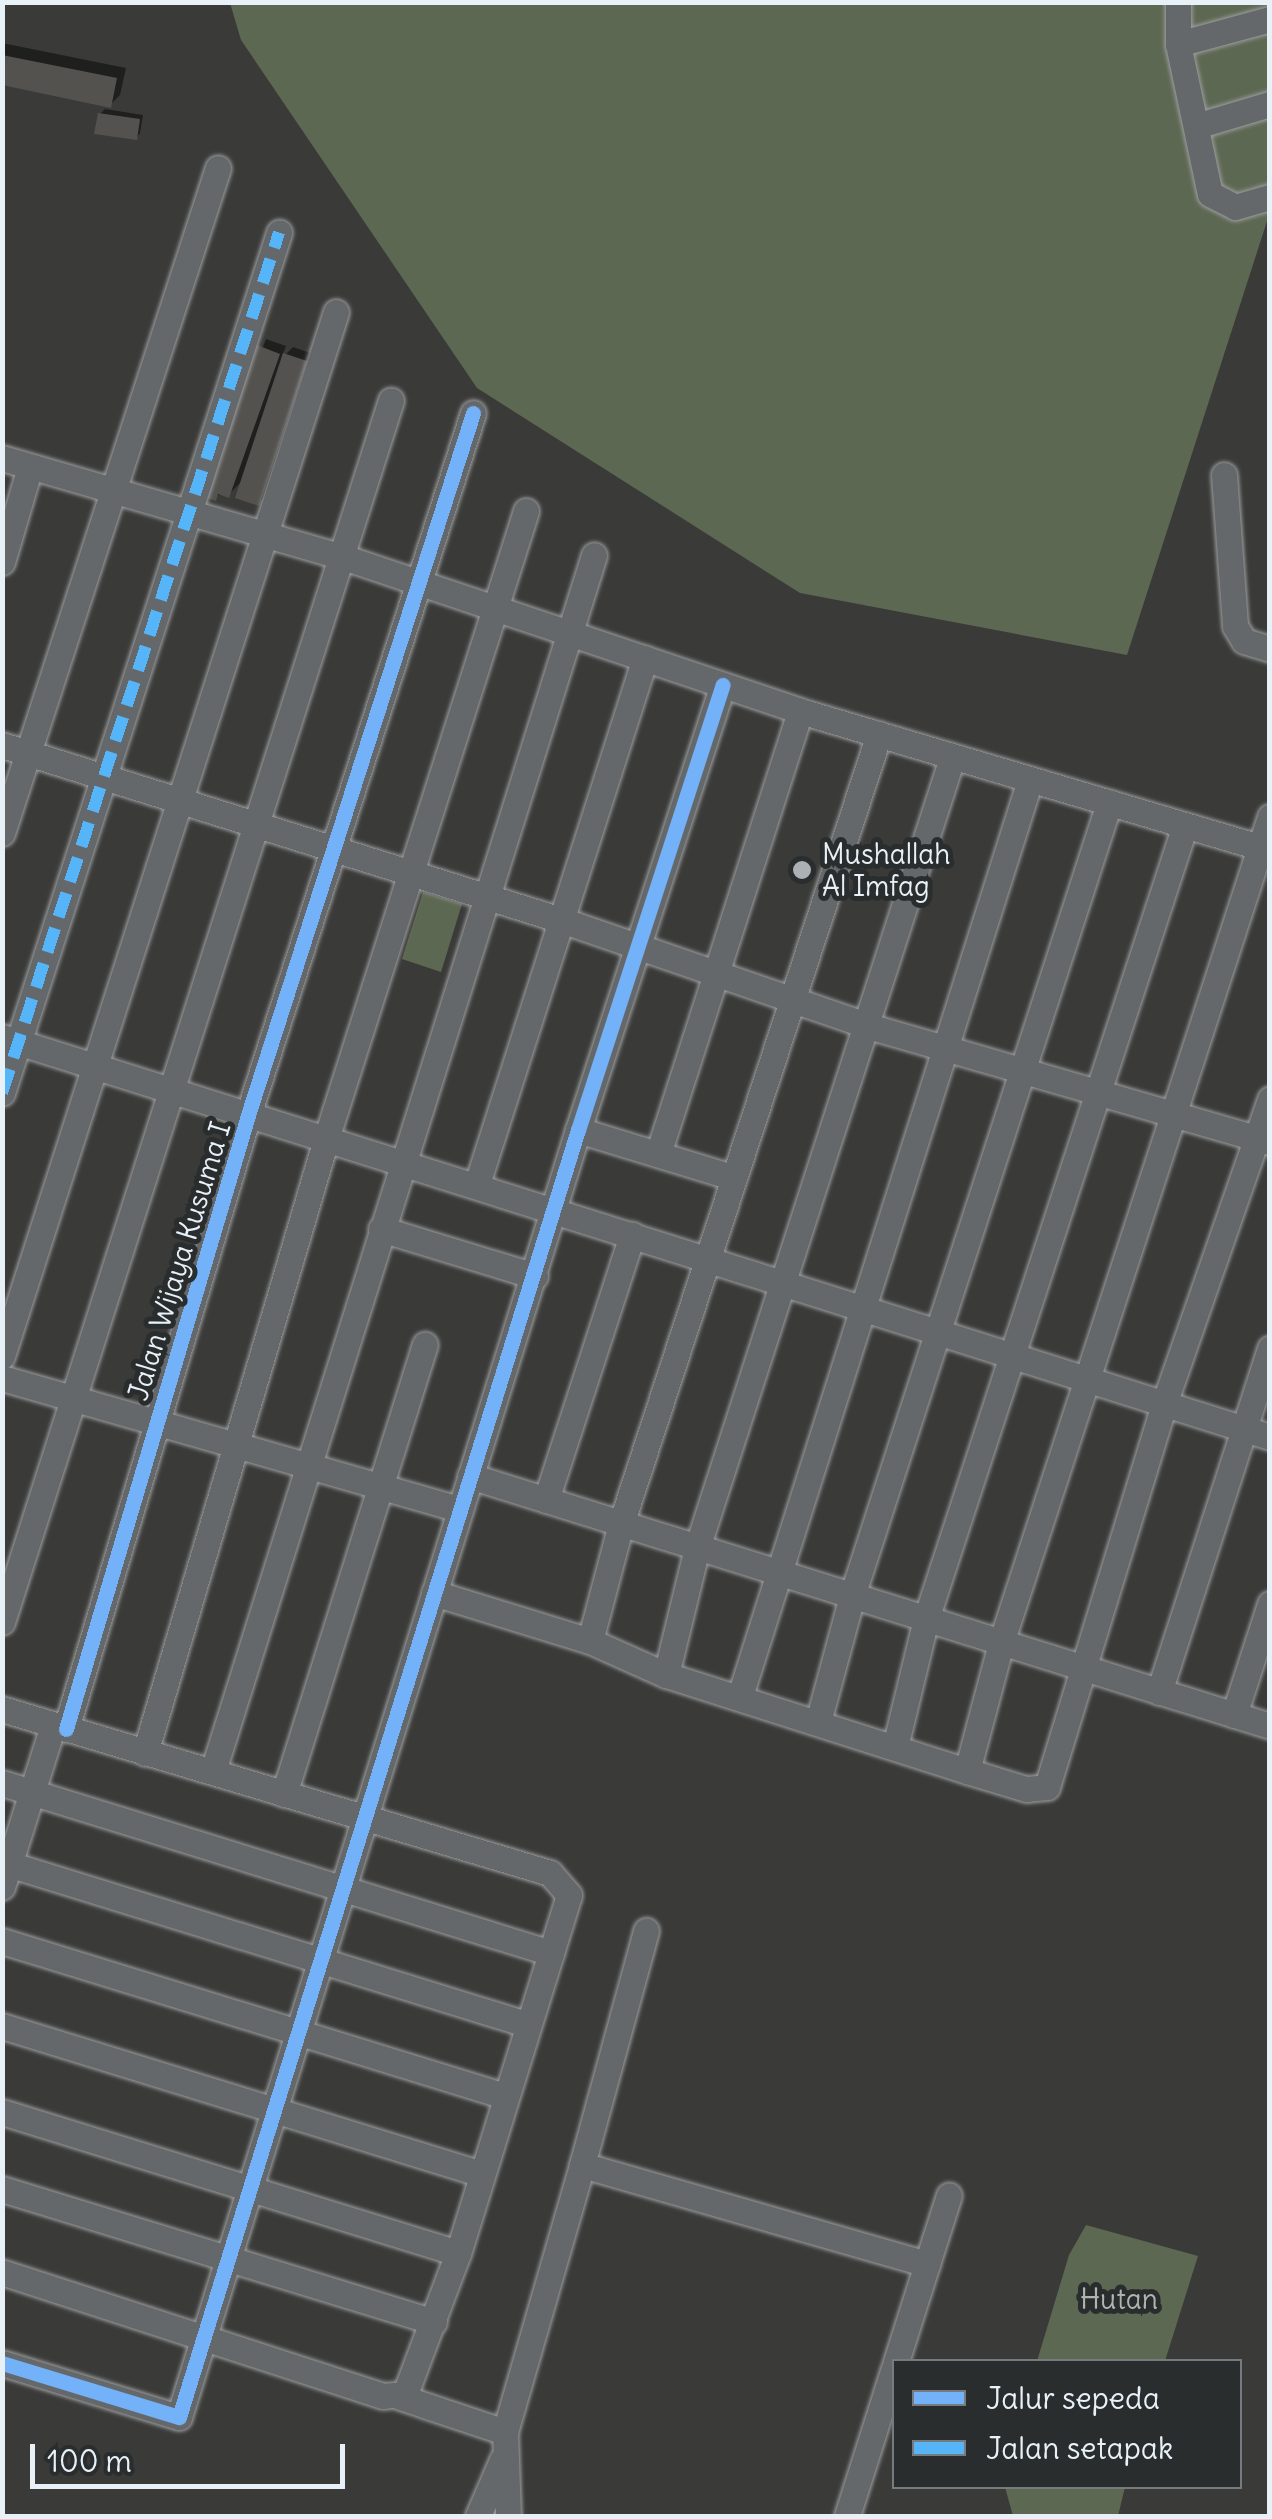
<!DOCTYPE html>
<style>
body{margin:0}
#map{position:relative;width:1272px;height:2519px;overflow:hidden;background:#3a3a38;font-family:Delius,sans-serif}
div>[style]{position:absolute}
.green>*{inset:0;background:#5d6852}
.shadow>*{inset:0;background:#0007}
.building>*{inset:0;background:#54524f}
.roads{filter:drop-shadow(0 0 2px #9c9e9f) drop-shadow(0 0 2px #9c9e9f)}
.minor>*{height:25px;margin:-12.5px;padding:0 12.5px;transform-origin:12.5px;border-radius:12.5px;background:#65686b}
.quiet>*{height:12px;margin-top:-6px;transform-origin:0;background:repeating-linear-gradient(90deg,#56b5f8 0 25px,transparent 0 37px)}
.cycleway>*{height:15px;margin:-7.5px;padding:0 7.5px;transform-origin:7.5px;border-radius:7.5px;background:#73b2f8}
.dots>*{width:28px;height:28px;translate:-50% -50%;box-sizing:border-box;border:5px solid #2a2d2e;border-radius:50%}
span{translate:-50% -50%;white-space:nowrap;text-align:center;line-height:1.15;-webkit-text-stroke:10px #2a2d2e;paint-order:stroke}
.poi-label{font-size:28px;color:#e8f1f8}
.left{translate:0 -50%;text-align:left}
.street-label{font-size:28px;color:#e8f1f8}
.park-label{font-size:28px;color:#acb6af}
.frame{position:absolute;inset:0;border:5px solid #e8f1f8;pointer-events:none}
.legend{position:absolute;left:892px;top:2359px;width:350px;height:130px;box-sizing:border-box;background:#2a2d2e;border:2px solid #767b7f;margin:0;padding:12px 18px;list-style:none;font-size:30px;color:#e8f1f8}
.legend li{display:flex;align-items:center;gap:20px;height:50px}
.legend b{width:50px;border:2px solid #767b7f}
.scale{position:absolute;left:30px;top:2444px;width:315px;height:45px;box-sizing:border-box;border:5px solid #e8f1f8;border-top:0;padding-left:12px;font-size:30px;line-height:35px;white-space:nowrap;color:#e8f1f8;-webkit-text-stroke:8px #2a2d2e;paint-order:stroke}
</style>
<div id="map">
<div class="green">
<div style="clip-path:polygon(230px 3px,1269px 3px,1269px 215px,1127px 655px,800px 593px,477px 388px,241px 40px)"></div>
<div style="clip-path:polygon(423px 892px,462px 904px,441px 972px,402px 959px)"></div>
<div style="clip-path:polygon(1086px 2225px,1198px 2256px,1165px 2361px,1037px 2361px,1069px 2255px)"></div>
<div style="clip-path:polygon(1005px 2487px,1005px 2486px,1125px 2487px,1118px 2516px,1013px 2516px)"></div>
</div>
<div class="shadow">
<div style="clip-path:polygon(2px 43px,126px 68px,120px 95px,110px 105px,2px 83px)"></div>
<div style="clip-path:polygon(105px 109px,143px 115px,140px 133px,136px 138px,100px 114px)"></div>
<div style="clip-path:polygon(266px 339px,286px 346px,281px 359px,293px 347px,313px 354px,266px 496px,258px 503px,243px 480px,228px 495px,207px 495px)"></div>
</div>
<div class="building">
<div style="clip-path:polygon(2px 55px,117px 78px,111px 108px,2px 85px)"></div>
<div style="clip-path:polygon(98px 113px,140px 119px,137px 140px,94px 134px)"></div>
<div style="clip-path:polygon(257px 345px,280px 354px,229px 498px,218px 494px,216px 501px,204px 497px)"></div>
<div style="clip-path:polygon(283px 353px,307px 361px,259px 506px,235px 498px)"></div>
</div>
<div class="roads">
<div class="minor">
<div style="left:1178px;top:2px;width:42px;rotate:90deg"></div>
<div style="left:1178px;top:44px;width:153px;rotate:78deg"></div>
<div style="left:1210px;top:194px;width:28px;rotate:27deg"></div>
<div style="left:1235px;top:207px;width:36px;rotate:-16deg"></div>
<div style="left:1178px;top:44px;width:95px;rotate:-15.2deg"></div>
<div style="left:1196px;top:126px;width:77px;rotate:-16.6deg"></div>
<div style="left:2px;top:458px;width:352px;rotate:16.2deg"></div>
<div style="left:340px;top:556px;width:485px;rotate:18.6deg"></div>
<div style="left:800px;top:711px;width:490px;rotate:16.5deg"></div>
<div style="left:1224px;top:475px;width:151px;rotate:85.8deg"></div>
<div style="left:1235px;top:626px;width:17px;rotate:59deg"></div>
<div style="left:1244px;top:641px;width:27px;rotate:17deg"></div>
<div style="left:2px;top:562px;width:99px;rotate:-73.6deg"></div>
<div style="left:2px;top:745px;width:586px;rotate:17.38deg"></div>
<div style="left:561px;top:920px;width:325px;rotate:19deg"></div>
<div style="left:868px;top:1026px;width:418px;rotate:16.1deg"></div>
<div style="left:2px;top:833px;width:699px;rotate:-72.01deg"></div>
<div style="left:2px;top:1037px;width:1330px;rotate:17.51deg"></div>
<div style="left:2px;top:1093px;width:904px;rotate:-72.15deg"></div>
<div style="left:578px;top:1130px;width:161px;rotate:17deg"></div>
<div style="left:658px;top:1154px;width:465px;rotate:-72.2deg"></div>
<div style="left:477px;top:1184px;width:552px;rotate:-72.29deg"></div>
<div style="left:381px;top:1229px;width:161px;rotate:17deg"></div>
<div style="left:2px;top:1356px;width:1096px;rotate:-72.26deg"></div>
<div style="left:2px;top:1378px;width:476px;rotate:16deg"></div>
<div style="left:470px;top:1476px;width:838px;rotate:17.35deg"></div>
<div style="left:546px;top:1500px;width:279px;rotate:-72deg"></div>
<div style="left:434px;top:1593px;width:163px;rotate:17.1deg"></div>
<div style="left:590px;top:1641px;width:121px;rotate:-75.2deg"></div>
<div style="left:621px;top:1524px;width:831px;rotate:-71.91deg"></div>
<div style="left:2px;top:1622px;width:1282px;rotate:-72.34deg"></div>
<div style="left:590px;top:1641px;width:83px;rotate:24.1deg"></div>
<div style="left:666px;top:1675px;width:316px;rotate:17.7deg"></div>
<div style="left:967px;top:1771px;width:62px;rotate:17deg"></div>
<div style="left:1026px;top:1789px;width:21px;rotate:-5deg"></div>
<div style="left:1047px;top:1787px;width:400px;rotate:-73deg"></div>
<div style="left:1164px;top:1404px;width:323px;rotate:-70.8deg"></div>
<div style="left:666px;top:1675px;width:131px;rotate:-76.3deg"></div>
<div style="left:697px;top:1548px;width:830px;rotate:-72.11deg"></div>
<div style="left:1159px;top:1692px;width:361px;rotate:-72.1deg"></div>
<div style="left:740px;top:1696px;width:961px;rotate:-72.43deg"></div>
<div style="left:2px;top:1709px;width:572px;rotate:16.66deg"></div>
<div style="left:550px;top:1873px;width:29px;rotate:49deg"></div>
<div style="left:569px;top:1895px;width:375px;rotate:107.2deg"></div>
<div style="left:458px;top:2253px;width:151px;rotate:110.6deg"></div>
<div style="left:405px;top:2394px;width:22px;rotate:175deg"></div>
<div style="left:383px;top:2396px;width:401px;rotate:-162deg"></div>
<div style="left:1234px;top:1715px;width:117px;rotate:-72deg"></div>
<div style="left:818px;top:1722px;width:131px;rotate:-74.9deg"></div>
<div style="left:852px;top:1596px;width:834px;rotate:-72.04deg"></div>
<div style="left:66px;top:1729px;width:644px;rotate:-73.48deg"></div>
<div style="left:249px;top:1112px;width:734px;rotate:-72.23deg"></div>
<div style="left:895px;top:1747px;width:132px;rotate:-76.4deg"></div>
<div style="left:926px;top:1619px;width:835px;rotate:-71.93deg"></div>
<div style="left:145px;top:1753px;width:643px;rotate:-73.57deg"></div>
<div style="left:327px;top:1136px;width:656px;rotate:-72.34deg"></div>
<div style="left:213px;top:1771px;width:1274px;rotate:-72.6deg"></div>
<div style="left:967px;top:1771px;width:132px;rotate:-75.1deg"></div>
<div style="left:1001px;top:1643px;width:869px;rotate:-71.96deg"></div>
<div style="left:2px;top:1783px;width:575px;rotate:17.21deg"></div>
<div style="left:284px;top:1794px;width:471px;rotate:-72.6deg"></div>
<div style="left:2px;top:1862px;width:548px;rotate:17.18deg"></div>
<div style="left:2px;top:1887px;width:170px;rotate:-72.5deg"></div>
<div style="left:2px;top:1941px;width:526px;rotate:17.13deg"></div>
<div style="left:2px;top:2026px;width:502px;rotate:17.14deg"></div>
<div style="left:2px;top:2112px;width:477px;rotate:17.2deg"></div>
<div style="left:582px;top:2165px;width:243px;rotate:-74.7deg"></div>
<div style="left:2px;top:2189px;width:452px;rotate:17.1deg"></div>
<div style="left:927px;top:2264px;width:72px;rotate:-72.3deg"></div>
<div style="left:2px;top:2363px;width:185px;rotate:17deg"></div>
<div style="left:179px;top:2417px;width:1347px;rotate:-72.78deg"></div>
<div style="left:578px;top:1130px;width:468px;rotate:-72deg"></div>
<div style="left:400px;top:2397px;width:111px;rotate:18.4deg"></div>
<div style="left:478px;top:2516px;width:61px;rotate:-66.8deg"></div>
<div style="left:508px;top:2516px;width:84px;rotate:-92deg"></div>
<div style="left:505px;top:2432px;width:278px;rotate:-73.9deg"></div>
<div style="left:582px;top:2165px;width:359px;rotate:16deg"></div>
<div style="left:927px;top:2264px;width:103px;rotate:107.6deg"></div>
<div style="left:847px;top:2516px;width:155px;rotate:-72.4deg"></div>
</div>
</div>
<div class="quiet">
<div style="left:2px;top:1093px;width:904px;rotate:-72.15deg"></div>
</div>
<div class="cycleway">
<div style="left:66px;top:1729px;width:644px;rotate:-73.48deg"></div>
<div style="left:249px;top:1112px;width:734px;rotate:-72.23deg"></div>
<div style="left:2px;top:2363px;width:185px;rotate:17deg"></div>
<div style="left:179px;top:2417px;width:1347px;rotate:-72.78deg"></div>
<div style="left:578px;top:1130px;width:468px;rotate:-72deg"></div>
</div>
<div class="dots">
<div style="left:802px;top:870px;background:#abb1b5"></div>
</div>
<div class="poi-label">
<span class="left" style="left:822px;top:870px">Mushallah<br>Al Imfag</span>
</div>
<div class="street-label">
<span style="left:179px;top:1261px;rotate:-73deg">Jalan Wijaya Kusuma I</span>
</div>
<div class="park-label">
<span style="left:1119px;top:2299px">Hutan</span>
</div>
<div class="frame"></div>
<ul class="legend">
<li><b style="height:12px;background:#73b2f8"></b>Jalur sepeda</li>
<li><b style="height:12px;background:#56b5f8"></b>Jalan setapak</li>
</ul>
<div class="scale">100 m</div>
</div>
